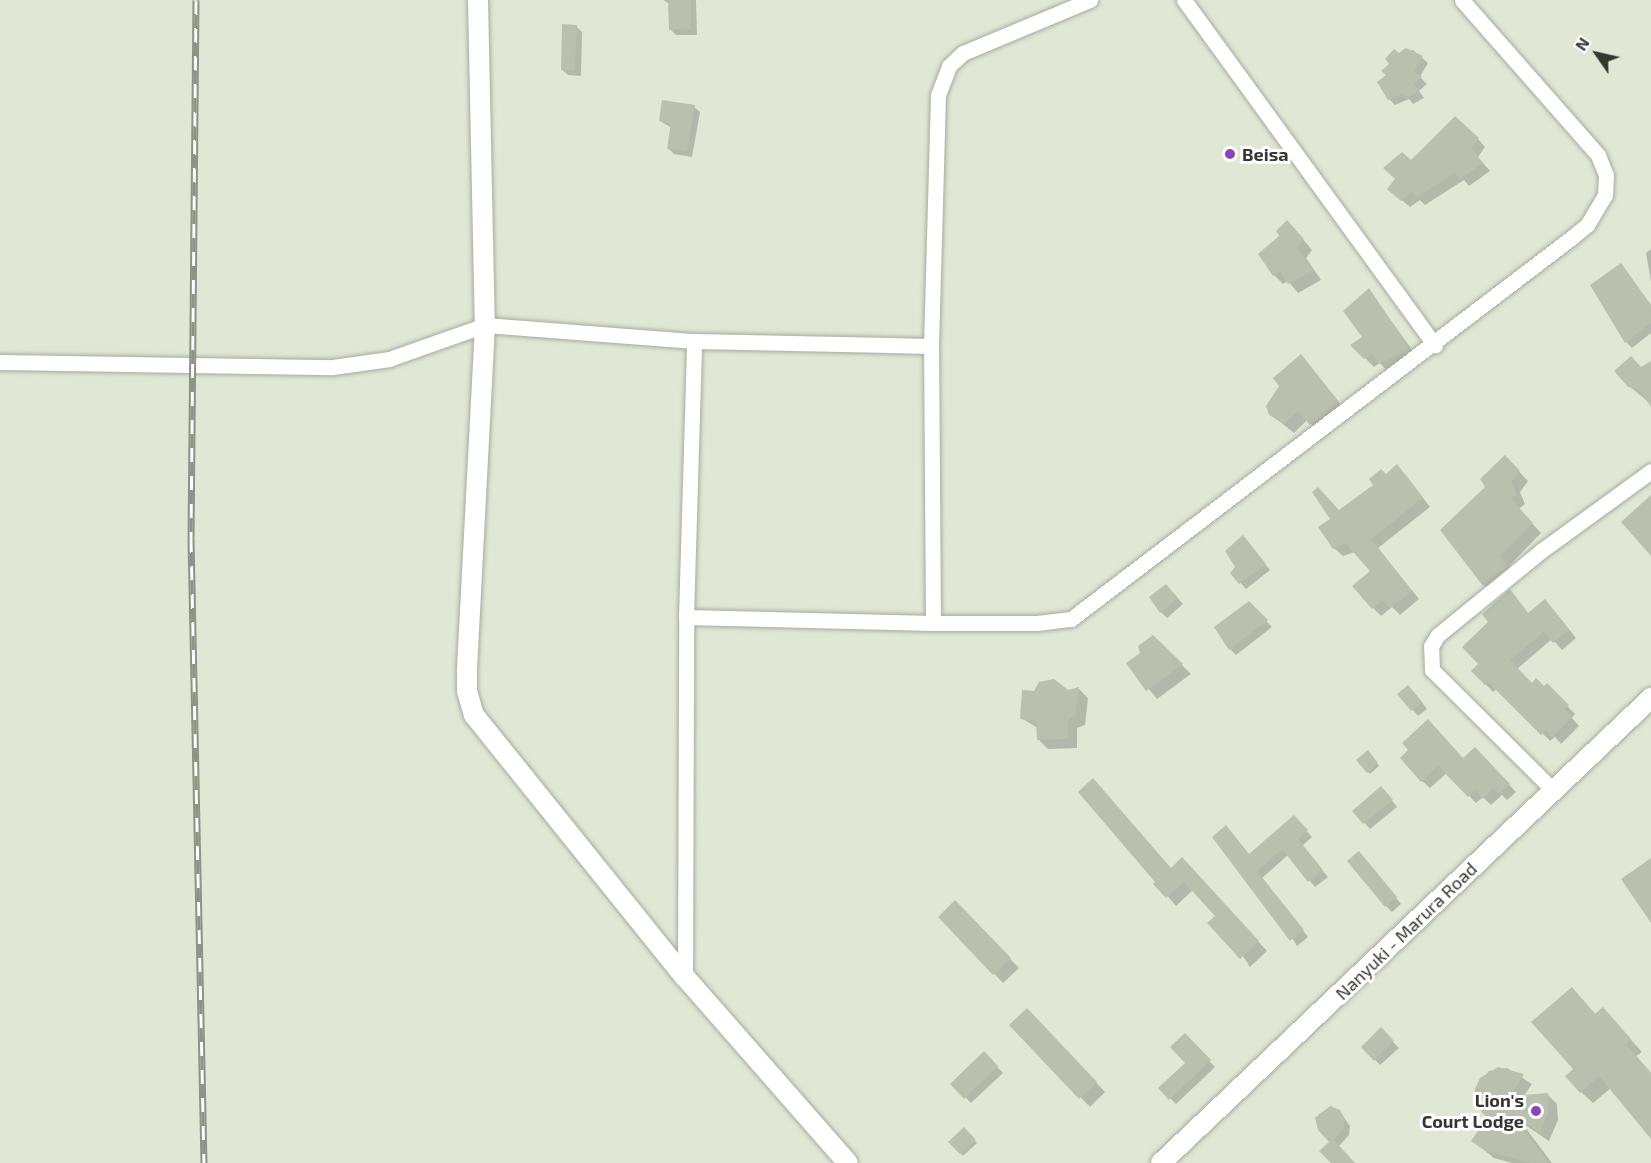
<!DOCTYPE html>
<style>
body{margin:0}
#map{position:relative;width:1651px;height:1163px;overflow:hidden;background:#e0e8d5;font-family:"Exo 2",sans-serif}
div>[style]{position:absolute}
.shadow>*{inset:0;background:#0003}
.building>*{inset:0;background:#b9c0ae}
.roads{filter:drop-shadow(0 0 2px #a5ad9b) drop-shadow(0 0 2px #a5ad9b)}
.minor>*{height:15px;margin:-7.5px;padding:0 7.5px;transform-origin:7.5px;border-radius:7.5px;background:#fff}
.tertiary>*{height:20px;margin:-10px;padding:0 10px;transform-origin:10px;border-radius:10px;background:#fff}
.rail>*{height:7px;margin-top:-3.5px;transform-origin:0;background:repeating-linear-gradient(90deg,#fff 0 14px,#8d9385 0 28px);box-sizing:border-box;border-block:2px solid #8d9385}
.dots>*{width:16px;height:16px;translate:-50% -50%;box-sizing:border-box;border:3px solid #fff;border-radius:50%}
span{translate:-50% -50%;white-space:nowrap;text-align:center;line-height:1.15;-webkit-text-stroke:6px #fff;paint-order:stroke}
.poi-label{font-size:18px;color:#343830;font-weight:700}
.left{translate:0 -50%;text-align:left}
.right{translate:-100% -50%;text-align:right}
.street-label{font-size:18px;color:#343830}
.north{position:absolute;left:1567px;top:24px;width:60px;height:60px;-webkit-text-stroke:4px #fff;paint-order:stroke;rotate:304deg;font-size:16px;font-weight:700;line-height:24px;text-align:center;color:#343830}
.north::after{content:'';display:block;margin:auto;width:21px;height:27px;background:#343830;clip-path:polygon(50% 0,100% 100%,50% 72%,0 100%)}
</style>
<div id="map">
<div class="shadow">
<div style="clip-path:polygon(663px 0,696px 0,697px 35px,676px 35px,670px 29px,670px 4px)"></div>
<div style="clip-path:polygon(576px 26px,582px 32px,581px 76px,568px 75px,562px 70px)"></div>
<div style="clip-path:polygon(1413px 50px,1428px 63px,1420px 77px,1427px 84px,1419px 91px,1424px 98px,1413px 104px,1409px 99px,1395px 105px,1389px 99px,1388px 75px,1399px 54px)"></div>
<div style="clip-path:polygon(694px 107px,700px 112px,692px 157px,674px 154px,668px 148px,672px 128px,660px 121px)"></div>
<div style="clip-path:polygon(1478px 139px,1485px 147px,1478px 157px,1490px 171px,1469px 186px,1464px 180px,1425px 205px,1420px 200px,1410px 207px,1397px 196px,1397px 179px,1411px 162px)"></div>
<div style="clip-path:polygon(1296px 231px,1312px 250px,1306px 258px,1321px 280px,1298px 293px,1288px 281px,1283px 284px,1274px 275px,1281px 237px)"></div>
<div style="clip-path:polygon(1651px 249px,1651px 282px,1646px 253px)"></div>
<div style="clip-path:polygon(1621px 265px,1651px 305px,1651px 333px,1632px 348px,1626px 342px)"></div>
<div style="clip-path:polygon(1369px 290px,1418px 358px,1389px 373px,1380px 363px,1374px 367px,1352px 345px,1364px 338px)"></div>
<div style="clip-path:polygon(1301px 356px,1347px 412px,1320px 433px,1307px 420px,1294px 433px,1270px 414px)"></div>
<div style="clip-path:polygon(1651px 363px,1651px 404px,1629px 386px)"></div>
<div style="clip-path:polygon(1505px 457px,1528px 481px,1520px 492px,1525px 504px,1519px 509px,1541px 533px,1509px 566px,1516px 575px,1493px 594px,1484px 585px,1487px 488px)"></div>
<div style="clip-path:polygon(1405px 474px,1430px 507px,1378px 548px,1419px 599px,1400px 615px,1392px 607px,1381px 616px,1373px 608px,1372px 571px,1355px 552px,1343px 556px,1334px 548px,1340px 512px,1386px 476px)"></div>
<div style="clip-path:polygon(1248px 543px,1270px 570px,1246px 589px,1232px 573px)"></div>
<div style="clip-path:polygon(1510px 591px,1529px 614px,1553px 609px,1576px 638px,1562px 650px,1552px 639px,1517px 669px,1532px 685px,1544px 688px,1547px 685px,1575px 714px,1572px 718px,1579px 726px,1561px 744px,1555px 737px,1550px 741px,1508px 698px,1497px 689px,1493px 692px,1473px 671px,1480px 664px,1490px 622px)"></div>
<div style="clip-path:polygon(1172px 592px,1183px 604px,1167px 618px,1161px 612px)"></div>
<div style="clip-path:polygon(1249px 603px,1272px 627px,1236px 655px,1230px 649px)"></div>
<div style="clip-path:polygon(1153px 637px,1191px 674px,1157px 699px,1128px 663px,1142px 653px)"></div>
<div style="clip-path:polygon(1079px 689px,1088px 698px,1085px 725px,1077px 728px,1077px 748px,1048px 749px,1039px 740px,1038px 728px,1021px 718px)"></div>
<div style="clip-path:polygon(1414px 692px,1427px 709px,1418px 716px,1399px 694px)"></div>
<div style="clip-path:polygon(1475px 749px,1516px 792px,1507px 800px,1502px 795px,1491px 805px,1483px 797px,1476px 803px,1447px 773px,1430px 788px,1422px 781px,1410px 750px,1464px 760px)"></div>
<div style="clip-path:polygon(1368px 752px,1379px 766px,1370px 774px,1358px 760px)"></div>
<div style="clip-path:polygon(1080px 792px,1171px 870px,1191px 868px,1267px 951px,1250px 967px,1217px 916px,1193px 890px,1176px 906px)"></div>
<div style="clip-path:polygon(1387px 794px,1397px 807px,1370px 829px,1354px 811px)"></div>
<div style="clip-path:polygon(1300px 823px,1312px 837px,1302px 846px,1328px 877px,1315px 887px,1288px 855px,1262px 878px,1308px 937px,1297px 946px,1226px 827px,1250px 856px)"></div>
<div style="clip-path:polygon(1365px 859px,1401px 904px,1392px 912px,1386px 906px)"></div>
<div style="clip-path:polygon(955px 903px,1019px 968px,1003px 983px,941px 917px)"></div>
<div style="clip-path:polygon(1583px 1000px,1596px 1015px,1603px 1009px,1642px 1052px,1636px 1056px,1651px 1073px,1651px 1136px,1611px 1088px,1593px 1103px,1581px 1092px,1576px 1069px)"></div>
<div style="clip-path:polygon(1036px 1019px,1105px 1092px,1090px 1107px,1011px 1025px)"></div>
<div style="clip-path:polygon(1381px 1030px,1399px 1048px,1380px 1065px,1363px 1047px)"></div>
<div style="clip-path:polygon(1185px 1035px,1215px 1067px,1176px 1104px,1160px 1088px,1187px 1063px)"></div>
<div style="clip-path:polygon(984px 1053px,1003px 1073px,971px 1103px,953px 1084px)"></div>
<div style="clip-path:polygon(1507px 1068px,1532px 1084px,1524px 1096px,1548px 1095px,1557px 1104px,1558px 1120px,1549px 1141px,1522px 1123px,1552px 1163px,1512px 1163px,1494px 1158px,1473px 1141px,1489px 1118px,1476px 1090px,1489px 1071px)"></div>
<div style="clip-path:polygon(1330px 1108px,1339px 1111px,1350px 1126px,1349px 1135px,1338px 1147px,1353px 1163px,1333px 1163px,1331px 1142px,1317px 1126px,1319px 1114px)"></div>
<div style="clip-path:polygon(964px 1130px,977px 1143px,963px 1156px,950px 1142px)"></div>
</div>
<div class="building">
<div style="clip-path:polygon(668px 0,691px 0,691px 29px,669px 30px)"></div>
<div style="clip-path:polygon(562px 24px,577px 25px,575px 70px,561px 70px)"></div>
<div style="clip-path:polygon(1406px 48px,1423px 56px,1414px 72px,1422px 77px,1414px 84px,1419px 91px,1406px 99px,1402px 94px,1388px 100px,1377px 82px,1386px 75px,1381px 71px,1389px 64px,1385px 59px,1394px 49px,1399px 53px)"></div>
<div style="clip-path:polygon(662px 100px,695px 105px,687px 152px,667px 149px,671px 123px,659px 121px)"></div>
<div style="clip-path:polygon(1455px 116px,1479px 138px,1471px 148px,1483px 163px,1460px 179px,1455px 173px,1416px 198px,1413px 191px,1401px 201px,1387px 189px,1395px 179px,1383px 168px,1402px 152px,1411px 160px)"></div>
<div style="clip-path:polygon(1287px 220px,1304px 239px,1297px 248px,1313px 270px,1288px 284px,1280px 271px,1273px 276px,1258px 254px,1279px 236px,1276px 231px)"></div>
<div style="clip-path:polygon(1621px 263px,1651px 305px,1651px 323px,1625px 343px,1590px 285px)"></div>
<div style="clip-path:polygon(1369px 288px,1410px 349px,1379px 364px,1372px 354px,1364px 359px,1350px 345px,1362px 337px,1343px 311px)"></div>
<div style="clip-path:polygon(1301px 354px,1339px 402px,1310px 425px,1298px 411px,1284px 424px,1269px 415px,1266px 406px,1279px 386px,1273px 378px)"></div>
<div style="clip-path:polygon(1631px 356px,1641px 367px,1651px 361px,1651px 407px,1639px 389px,1628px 387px,1614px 371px)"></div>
<div style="clip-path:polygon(1505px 455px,1520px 471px,1511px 482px,1517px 494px,1511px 499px,1533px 523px,1500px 556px,1508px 566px,1483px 586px,1440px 530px,1485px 487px,1480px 479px)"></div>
<div style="clip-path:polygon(1397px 464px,1423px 498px,1371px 539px,1412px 591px,1390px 608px,1382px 600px,1372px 609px,1352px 586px,1370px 571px,1346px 544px,1333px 549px,1318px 527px,1330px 519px,1312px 492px,1318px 487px,1339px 510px,1373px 485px,1369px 479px,1381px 469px,1386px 474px)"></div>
<div style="clip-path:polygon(1651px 495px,1651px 556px,1621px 522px)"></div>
<div style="clip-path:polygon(1243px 535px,1266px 564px,1239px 584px,1230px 573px,1235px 567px,1225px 551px)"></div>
<div style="clip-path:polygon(1166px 584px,1178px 598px,1160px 613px,1149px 597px)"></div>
<div style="clip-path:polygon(1510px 589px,1528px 613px,1545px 599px,1569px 630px,1553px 643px,1544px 632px,1510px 660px,1532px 683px,1536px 678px,1544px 686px,1547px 683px,1569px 705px,1565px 709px,1572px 717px,1552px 737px,1546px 730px,1541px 735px,1488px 682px,1485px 685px,1471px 671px,1478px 664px,1462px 647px,1488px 622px,1482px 614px)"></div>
<div style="clip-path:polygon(1249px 601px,1268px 620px,1229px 650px,1214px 627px)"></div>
<div style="clip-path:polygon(1153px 635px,1183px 664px,1146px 691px,1126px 663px,1140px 653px,1138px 646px)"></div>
<div style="clip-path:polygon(1054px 679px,1068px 690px,1079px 687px,1076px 715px,1069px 719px,1068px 739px,1037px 740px,1036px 721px,1020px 719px,1022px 690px,1034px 691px,1039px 682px)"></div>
<div style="clip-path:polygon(1408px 685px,1422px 702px,1411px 711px,1397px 694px)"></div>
<div style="clip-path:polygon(1428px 719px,1463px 758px,1475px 747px,1510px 784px,1499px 794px,1493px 789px,1483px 799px,1475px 790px,1468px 797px,1438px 766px,1421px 782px,1400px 758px,1408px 750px,1402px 743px)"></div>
<div style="clip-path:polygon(1368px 750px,1378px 763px,1367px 773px,1356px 760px)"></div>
<div style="clip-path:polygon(1093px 778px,1171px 868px,1182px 857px,1259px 941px,1240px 959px,1207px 923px,1215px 916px,1184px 882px,1166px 898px,1153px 884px,1155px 882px,1078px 792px)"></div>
<div style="clip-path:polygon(1381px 786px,1393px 800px,1363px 824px,1352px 811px)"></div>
<div style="clip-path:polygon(1294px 815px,1308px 830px,1298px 839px,1323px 870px,1308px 882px,1282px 849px,1257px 871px,1304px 930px,1290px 941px,1212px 837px,1226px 825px,1249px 854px)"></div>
<div style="clip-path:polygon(1359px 851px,1397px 897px,1385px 907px,1347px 861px)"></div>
<div style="clip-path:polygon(1651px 858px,1651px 923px,1621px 879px)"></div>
<div style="clip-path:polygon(955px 900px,1011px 958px,993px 975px,938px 917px)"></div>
<div style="clip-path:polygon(1572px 987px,1595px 1014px,1603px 1007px,1631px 1039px,1626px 1044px,1651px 1073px,1651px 1139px,1599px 1076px,1580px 1093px,1565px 1076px,1573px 1069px,1531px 1022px)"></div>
<div style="clip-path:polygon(1027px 1008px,1097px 1082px,1079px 1099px,1009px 1025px)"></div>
<div style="clip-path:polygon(1381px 1027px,1394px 1041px,1374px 1061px,1361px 1047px)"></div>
<div style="clip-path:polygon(1185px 1033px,1211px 1060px,1169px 1100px,1158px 1088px,1185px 1063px,1170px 1047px)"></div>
<div style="clip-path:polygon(984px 1051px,998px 1066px,964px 1099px,950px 1084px)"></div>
<div style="clip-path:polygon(1498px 1067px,1524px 1074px,1510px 1096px,1548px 1093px,1549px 1110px,1540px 1133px,1511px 1114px,1549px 1163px,1531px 1163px,1484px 1150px,1471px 1141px,1487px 1118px,1474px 1103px,1475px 1089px,1480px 1078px)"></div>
<div style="clip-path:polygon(1330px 1106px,1340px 1110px,1345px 1119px,1343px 1129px,1334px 1140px,1355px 1163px,1331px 1163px,1319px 1151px,1329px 1142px,1318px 1130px,1315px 1118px)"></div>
<div style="clip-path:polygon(964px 1127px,976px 1140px,960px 1154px,948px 1142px)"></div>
</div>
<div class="roads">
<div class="minor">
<div style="left:1184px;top:0;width:427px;rotate:54deg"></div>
<div style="left:0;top:362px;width:333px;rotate:0.9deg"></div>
<div style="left:333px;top:367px;width:57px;rotate:-8.1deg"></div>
<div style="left:389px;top:359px;width:102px;rotate:-19.5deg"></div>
<div style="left:485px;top:325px;width:210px;rotate:4.4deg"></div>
<div style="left:694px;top:341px;width:237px;rotate:1.2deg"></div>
<div style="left:686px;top:617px;width:247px;rotate:1.4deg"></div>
<div style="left:933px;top:623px;width:104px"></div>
<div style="left:1037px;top:623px;width:34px;rotate:-7deg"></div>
<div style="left:1071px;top:619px;width:629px;rotate:-37.31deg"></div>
<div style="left:1571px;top:238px;width:21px;rotate:-39deg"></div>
<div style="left:1587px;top:225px;width:35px;rotate:-59deg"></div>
<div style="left:1605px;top:195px;width:20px;rotate:-87deg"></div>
<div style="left:1606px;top:175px;width:22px;rotate:-112deg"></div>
<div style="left:1598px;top:155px;width:206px;rotate:-131.3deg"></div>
<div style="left:933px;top:623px;width:277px;rotate:-90.4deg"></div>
<div style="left:931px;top:346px;width:251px;rotate:-88.4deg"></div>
<div style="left:938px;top:95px;width:31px;rotate:-69deg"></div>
<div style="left:949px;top:66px;width:19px;rotate:-43deg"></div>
<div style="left:963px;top:53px;width:138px;rotate:-22.7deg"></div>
<div style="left:1554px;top:791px;width:172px;rotate:-135.2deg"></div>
<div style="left:1432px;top:670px;width:24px;rotate:-92deg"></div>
<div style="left:1431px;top:646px;width:13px;rotate:-58deg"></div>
<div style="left:1438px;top:635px;width:133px;rotate:-39.2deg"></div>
<div style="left:1541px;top:551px;width:136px;rotate:-36deg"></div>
<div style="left:685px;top:977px;width:360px;rotate:-89.8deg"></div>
<div style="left:686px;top:617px;width:276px;rotate:-88.3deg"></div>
</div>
<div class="tertiary">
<div style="left:478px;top:0;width:325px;rotate:88.8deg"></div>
<div style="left:485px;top:325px;width:348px;rotate:93deg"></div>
<div style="left:467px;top:673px;width:18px;rotate:90deg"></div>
<div style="left:467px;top:691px;width:25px;rotate:74deg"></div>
<div style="left:474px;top:715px;width:336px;rotate:51.2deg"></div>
<div style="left:685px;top:977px;width:247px;rotate:48.8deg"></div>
<div style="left:1161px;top:1163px;width:676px;rotate:-43.5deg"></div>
</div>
</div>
<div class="rail">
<div style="left:196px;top:0;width:538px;rotate:90.53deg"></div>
<div style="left:191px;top:538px;width:625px;rotate:88.81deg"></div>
</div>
<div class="dots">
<div style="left:1230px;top:154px;background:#8c43b5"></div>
<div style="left:1536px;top:1111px;background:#8c43b5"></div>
</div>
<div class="poi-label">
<span class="left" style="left:1242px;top:154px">Beisa</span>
<span class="right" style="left:1524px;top:1111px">Lion's<br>Court Lodge</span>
</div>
<div class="street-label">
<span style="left:1406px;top:931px;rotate:-44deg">Nanyuki - Marura Road</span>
</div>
<div class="north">N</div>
</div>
